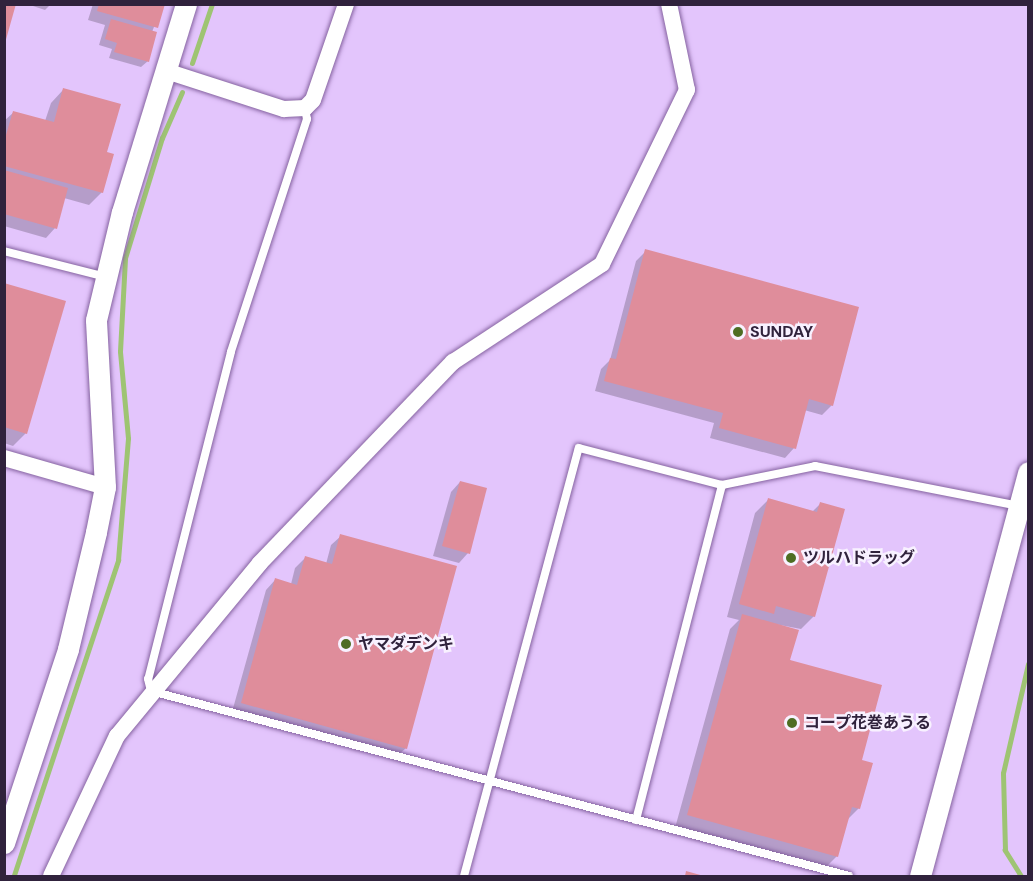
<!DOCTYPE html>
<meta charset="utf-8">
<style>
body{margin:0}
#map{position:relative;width:1033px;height:881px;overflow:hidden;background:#e3c5fc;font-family:"DM Sans","Noto Sans JP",sans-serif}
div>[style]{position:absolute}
.shadow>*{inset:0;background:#0003}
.stream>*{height:5px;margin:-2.5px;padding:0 2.5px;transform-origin:2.5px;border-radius:2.5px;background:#9ec473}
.building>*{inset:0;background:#df8d9b}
.roads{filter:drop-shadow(0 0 2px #8562a0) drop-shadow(0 0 2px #8562a0)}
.service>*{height:8px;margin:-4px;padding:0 4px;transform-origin:4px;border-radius:4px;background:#fff}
.minor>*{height:16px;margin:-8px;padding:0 8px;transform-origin:8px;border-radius:8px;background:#fff}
.tertiary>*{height:21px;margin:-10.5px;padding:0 10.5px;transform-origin:10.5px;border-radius:10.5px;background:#fff}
.dots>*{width:16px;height:16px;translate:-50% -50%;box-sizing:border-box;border:3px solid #f8f1ff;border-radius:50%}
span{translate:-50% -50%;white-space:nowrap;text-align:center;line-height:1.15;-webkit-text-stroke:5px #f8f1ff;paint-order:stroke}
.poi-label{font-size:16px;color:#30223c;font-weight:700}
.left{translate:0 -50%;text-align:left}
.frame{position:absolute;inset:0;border:6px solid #30223c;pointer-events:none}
</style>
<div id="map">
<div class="shadow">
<div style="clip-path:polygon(27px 4px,51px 4px,45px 10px)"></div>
<div style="clip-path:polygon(93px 4px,163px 4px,152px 32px,148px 61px,141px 67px,109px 58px,112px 49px,99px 45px,105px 25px,88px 20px)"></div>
<div style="clip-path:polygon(63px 90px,105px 153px,102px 192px,89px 205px,64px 198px,55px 228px,46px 238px,4px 226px,4px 121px,14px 112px,45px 121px,51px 103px)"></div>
<div style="clip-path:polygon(646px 251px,832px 405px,822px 415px,804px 410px,794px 448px,785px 458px,710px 438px,714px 423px,595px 391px,601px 369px,610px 360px,636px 261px)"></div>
<div style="clip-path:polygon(4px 284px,26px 433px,13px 446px,4px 443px)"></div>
<div style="clip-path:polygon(460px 482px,468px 553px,459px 563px,433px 556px,451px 492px)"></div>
<div style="clip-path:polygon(768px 500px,812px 512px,820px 504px,814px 616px,801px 629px,764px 622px,860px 761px,859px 808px,847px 820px,837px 856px,824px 869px,675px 828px,730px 629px,739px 620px,727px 617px,755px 513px)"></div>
<div style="clip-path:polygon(341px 536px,406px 748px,396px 757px,232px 712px,266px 590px,275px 580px,291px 584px,295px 568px,305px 558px,326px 564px,331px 545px)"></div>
</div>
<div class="stream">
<div style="left:192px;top:63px;width:62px;rotate:-71.3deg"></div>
<div style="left:14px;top:875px;width:332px;rotate:-71.7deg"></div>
<div style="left:118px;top:560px;width:122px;rotate:-85.3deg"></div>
<div style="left:128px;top:438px;width:87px;rotate:-95.3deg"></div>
<div style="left:120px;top:351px;width:93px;rotate:-86.9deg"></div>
<div style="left:125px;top:258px;width:126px;rotate:-72.9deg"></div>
<div style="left:162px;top:138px;width:50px;rotate:-66.5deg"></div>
<div style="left:1021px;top:876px;width:31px;rotate:-122deg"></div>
<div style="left:1005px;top:850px;width:77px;rotate:-91.5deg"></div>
<div style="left:1003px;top:773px;width:112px;rotate:-77.1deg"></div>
</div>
<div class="building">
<div style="clip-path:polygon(4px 4px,16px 4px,5px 43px,4px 43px)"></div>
<div style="clip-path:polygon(99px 4px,165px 4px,158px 28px,97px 11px)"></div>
<div style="clip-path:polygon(111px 19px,157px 32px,149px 62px,114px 52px,117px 43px,105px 39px)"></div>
<div style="clip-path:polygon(63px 88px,121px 104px,107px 152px,114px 154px,103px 193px,4px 166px,4px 142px,13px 111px,54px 122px)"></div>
<div style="clip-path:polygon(4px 170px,68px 188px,57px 229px,4px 214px)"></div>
<div style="clip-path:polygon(645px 249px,859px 307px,833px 406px,809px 399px,796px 449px,719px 428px,723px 413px,604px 381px,610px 358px,616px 359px)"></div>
<div style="clip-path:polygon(4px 283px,66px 301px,27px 434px,4px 427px)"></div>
<div style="clip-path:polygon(460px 481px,487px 488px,470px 554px,442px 546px)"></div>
<div style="clip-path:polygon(768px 498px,817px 512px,820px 502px,845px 509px,815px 617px,776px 606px,774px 614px,739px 604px)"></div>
<div style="clip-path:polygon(340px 534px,457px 566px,407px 749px,241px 703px,275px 578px,297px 585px,305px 556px,332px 564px)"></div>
<div style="clip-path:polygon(742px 614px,799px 630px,790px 660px,882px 685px,862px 760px,873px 763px,860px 809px,852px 807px,838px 857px,687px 815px)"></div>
<div style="clip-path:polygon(686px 871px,704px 876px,685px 876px)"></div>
</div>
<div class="roads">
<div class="service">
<div style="left:305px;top:108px;width:11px;rotate:80deg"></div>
<div style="left:307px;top:119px;width:245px;rotate:108.1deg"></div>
<div style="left:231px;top:352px;width:337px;rotate:104.2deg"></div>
<div style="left:148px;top:679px;width:12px;rotate:76deg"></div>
<div style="left:151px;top:691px;width:722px;rotate:14.84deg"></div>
<div style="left:4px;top:251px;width:105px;rotate:14.3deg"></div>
<div style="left:636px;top:820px;width:346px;rotate:-75.6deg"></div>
<div style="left:722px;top:485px;width:95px;rotate:-11.5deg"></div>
<div style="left:815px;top:466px;width:208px;rotate:11.1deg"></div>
<div style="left:464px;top:876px;width:443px;rotate:-75deg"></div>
<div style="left:579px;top:448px;width:148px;rotate:14.5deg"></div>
</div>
<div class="minor">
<div style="left:166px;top:71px;width:124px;rotate:17.9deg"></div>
<div style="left:284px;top:109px;width:21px;rotate:-3deg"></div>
<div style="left:305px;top:108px;width:11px;rotate:-45deg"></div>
<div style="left:313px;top:100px;width:102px;rotate:-71deg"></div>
<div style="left:4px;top:458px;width:105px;rotate:16deg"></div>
<div style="left:51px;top:876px;width:155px;rotate:-64.8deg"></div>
<div style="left:117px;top:736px;width:224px;rotate:-50.4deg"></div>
<div style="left:260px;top:563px;width:279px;rotate:-46.2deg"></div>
<div style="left:453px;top:362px;width:178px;rotate:-33.3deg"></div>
<div style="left:602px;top:264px;width:194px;rotate:-64deg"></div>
<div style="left:687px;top:90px;width:88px;rotate:-101.8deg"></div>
</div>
<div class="tertiary">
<div style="left:4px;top:843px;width:204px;rotate:-71.7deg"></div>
<div style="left:68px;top:649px;width:120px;rotate:-76.5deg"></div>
<div style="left:96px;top:532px;width:46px;rotate:-78.7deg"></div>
<div style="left:105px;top:487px;width:167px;rotate:-93.1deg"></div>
<div style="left:96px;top:320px;width:111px;rotate:-76.5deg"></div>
<div style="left:122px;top:212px;width:218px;rotate:-72.9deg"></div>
<div style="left:920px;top:876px;width:418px;rotate:-75deg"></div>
</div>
</div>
<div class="dots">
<div style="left:738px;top:332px;background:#4e6d23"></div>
<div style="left:791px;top:558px;background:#4e6d23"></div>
<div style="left:346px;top:644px;background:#4e6d23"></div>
<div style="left:792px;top:723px;background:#4e6d23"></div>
</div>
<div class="poi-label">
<span class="left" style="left:750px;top:332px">SUNDAY</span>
<span class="left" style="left:803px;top:558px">ツルハドラッグ</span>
<span class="left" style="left:358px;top:644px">ヤマダデンキ</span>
<span class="left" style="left:804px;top:723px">コープ花巻あうる</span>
</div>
<div class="frame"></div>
</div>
